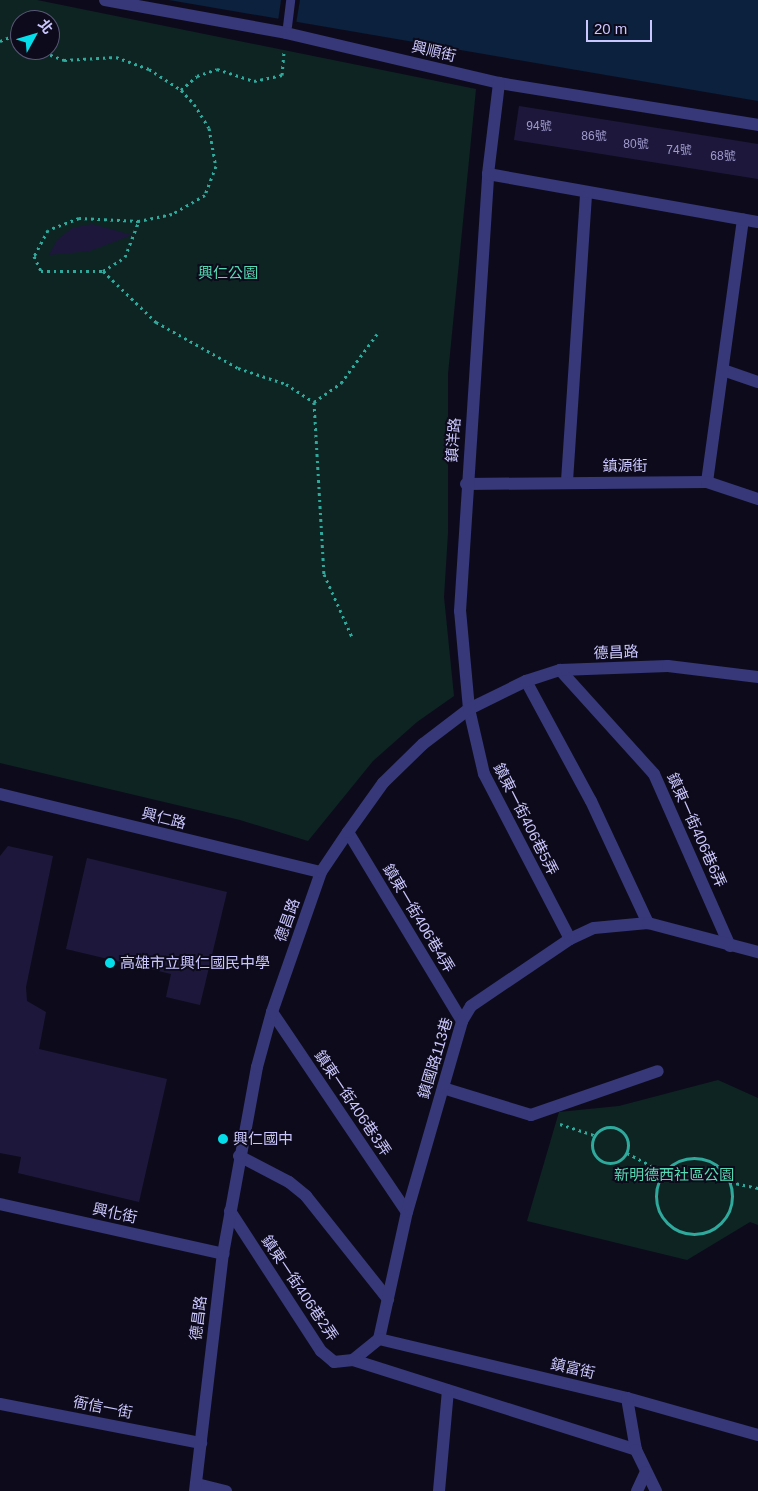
<!DOCTYPE html>
<meta charset="utf-8">
<style>
body{margin:0}
#map{position:relative;width:758px;height:1491px;overflow:hidden;background:#0d0b1b;font-family:Helvetica,"Noto Sans TC",sans-serif}
div>[style]{position:absolute}
.green>*{inset:0;background:#0e2423}
.water>*{inset:0;background:#0c213e}
.pier>*{inset:0;background:#0d0b1b}
.building>*{inset:0;background:#1d183b}
.path>*{height:3px;margin-top:-1.5px;transform-origin:0;background:repeating-linear-gradient(90deg,#2fa99c 0 2.5px,transparent 0 6.5px)}
.path>.ring{margin:-1.5px;padding:0;box-sizing:content-box;background:none;border:3px solid #2fa99c;border-radius:50%}
.lane>*{height:9px;margin:-4.5px;padding:0 4.5px;transform-origin:4.5px;border-radius:4.5px;background:#373879}
.street>*{height:12px;margin:-6px;padding:0 6px;transform-origin:6px;border-radius:6px;background:#373879}
.dots>*{width:14px;height:14px;translate:-50% -50%;box-sizing:border-box;border:2px solid #0d0b1b;border-radius:50%}
span{translate:-50% -50%;white-space:nowrap;text-align:center;line-height:1.15;-webkit-text-stroke:4px #0d0b1b;paint-order:stroke}
.number-label{font-size:12px;color:#9f9acd}
.number-label span{-webkit-text-stroke-width:0}
.street-label{font-size:15px;color:#cac6fe}
.park-label{font-size:15px;color:#55dab3}
.poi-label{font-size:15px;color:#cac6fe}
.left{translate:0 -50%;text-align:left}
.north{position:absolute;left:10px;top:10px;width:50px;height:50px;box-sizing:border-box;background:#0d0b1b;border:1px solid #595676;border-radius:50%;rotate:51deg;font-size:14px;font-weight:700;line-height:20px;text-align:center;color:#cac6fe}
.north::after{content:'';display:block;margin:auto;width:18px;height:22px;background:#05deea;clip-path:polygon(50% 0,100% 100%,50% 72%,0 100%)}
.scale{position:absolute;left:586px;top:20px;width:66px;height:22px;box-sizing:border-box;border:2px solid #cac6fe;border-top:0;padding-left:6px;font-size:15px;line-height:18px;white-space:nowrap;color:#cac6fe;-webkit-text-stroke:4px #0d0b1b;paint-order:stroke}
</style>
<div id="map">
<div class="green">
<div style="clip-path:polygon(evenodd,0 0,37px 0,476px 89px,448px 374px,448px 533px,444px 597px,454px 696px,417px 722px,373px 761px,308px 841px,240px 820px,0 763px,0 0,20px 20px,50px 20px,50px 50px,20px 50px,20px 20px)"></div>
<div style="clip-path:polygon(718px 1080px,758px 1098px,758px 1225px,750px 1222px,687px 1260px,527px 1221px,559px 1112px,619px 1106px)"></div>
</div>
<div class="water">
<div style="clip-path:polygon(169px 0,758px 0,758px 101px)"></div>
</div>
<div class="pier">
<div style="clip-path:polygon(281px 0,300px 0,296px 24px,278px 21px)"></div>
</div>
<div class="building">
<div style="clip-path:polygon(519px 106px,758px 144px,758px 179px,514px 140px)"></div>
<div style="clip-path:polygon(92px 224px,132px 235px,90px 251px,49px 255px,57px 240px,72px 228px)"></div>
<div style="clip-path:polygon(8px 846px,53px 856px,26px 987px,27px 1001px,46px 1012px,39px 1049px,167px 1079px,139px 1202px,18px 1173px,21px 1157px,0 1153px,0 856px)"></div>
<div style="clip-path:polygon(87px 858px,227px 892px,200px 1005px,166px 997px,171px 974px,66px 949px)"></div>
</div>
<div class="path">
<div style="left:0;top:41px;width:16px;rotate:-22deg"></div>
<div style="left:15px;top:35px;width:6px;rotate:31deg"></div>
<div style="left:38px;top:50px;width:28px;rotate:21deg"></div>
<div style="left:64px;top:60px;width:52px;rotate:-3.3deg"></div>
<div style="left:116px;top:57px;width:35px;rotate:20deg"></div>
<div style="left:149px;top:69px;width:38px;rotate:33deg"></div>
<div style="left:181px;top:90px;width:19px;rotate:47deg"></div>
<div style="left:194px;top:104px;width:28px;rotate:58deg"></div>
<div style="left:209px;top:128px;width:39px;rotate:80deg"></div>
<div style="left:216px;top:166px;width:31px;rotate:111deg"></div>
<div style="left:205px;top:195px;width:38px;rotate:150deg"></div>
<div style="left:172px;top:214px;width:34px;rotate:168deg"></div>
<div style="left:139px;top:221px;width:60px;rotate:-177.1deg"></div>
<div style="left:79px;top:218px;width:33px;rotate:159deg"></div>
<div style="left:48px;top:230px;width:30px;rotate:118deg"></div>
<div style="left:34px;top:256px;width:17px;rotate:65deg"></div>
<div style="left:41px;top:271px;width:62px"></div>
<div style="left:103px;top:271px;width:26px;rotate:-32deg"></div>
<div style="left:125px;top:257px;width:39px;rotate:-69deg"></div>
<div style="left:181px;top:90px;width:21px;rotate:-41deg"></div>
<div style="left:197px;top:76px;width:21px;rotate:-19deg"></div>
<div style="left:217px;top:69px;width:39px;rotate:18deg"></div>
<div style="left:254px;top:81px;width:29px;rotate:-12deg"></div>
<div style="left:282px;top:75px;width:24px;rotate:-85deg"></div>
<div style="left:103px;top:271px;width:74px;rotate:43.9deg"></div>
<div style="left:156px;top:322px;width:94px;rotate:29.3deg"></div>
<div style="left:238px;top:368px;width:51px;rotate:18.4deg"></div>
<div style="left:286px;top:384px;width:33px;rotate:33deg"></div>
<div style="left:314px;top:402px;width:172px;rotate:86.7deg"></div>
<div style="left:324px;top:574px;width:69px;rotate:66deg"></div>
<div style="left:314px;top:402px;width:33px;rotate:-35deg"></div>
<div style="left:341px;top:383px;width:61px;rotate:-53.7deg"></div>
<div style="left:560px;top:1124px;width:36px;rotate:18deg"></div>
<div class="ring" style="left:592px;top:1127px;width:33px;height:33px"></div>
<div style="left:627px;top:1153px;width:41px;rotate:27.8deg"></div>
<div class="ring" style="left:656px;top:1158px;width:73px;height:73px"></div>
<div style="left:730px;top:1182px;width:29px;rotate:12deg"></div>
</div>
<div class="lane">
<div style="left:287px;top:26px;width:26px;rotate:-83deg"></div>
</div>
<div class="street">
<div style="left:105px;top:0;width:184px;rotate:10.3deg"></div>
<div style="left:286px;top:33px;width:219px;rotate:13.2deg"></div>
<div style="left:499px;top:83px;width:262px;rotate:9.2deg"></div>
<div style="left:488px;top:174px;width:92px;rotate:-83.1deg"></div>
<div style="left:723px;top:370px;width:37px;rotate:19deg"></div>
<div style="left:567px;top:481px;width:289px;rotate:-86.2deg"></div>
<div style="left:707px;top:482px;width:265px;rotate:-82.2deg"></div>
<div style="left:466px;top:484px;width:241px;rotate:-0.5deg"></div>
<div style="left:707px;top:482px;width:54px;rotate:18.4deg"></div>
<div style="left:560px;top:670px;width:140px;rotate:47.9deg"></div>
<div style="left:654px;top:774px;width:188px;rotate:66.2deg"></div>
<div style="left:526px;top:681px;width:136px;rotate:61.6deg"></div>
<div style="left:591px;top:801px;width:135px;rotate:65deg"></div>
<div style="left:0;top:794px;width:330px;rotate:13.7deg"></div>
<div style="left:348px;top:832px;width:221px;rotate:58.9deg"></div>
<div style="left:570px;top:939px;width:186px;rotate:-117.5deg"></div>
<div style="left:484px;top:774px;width:67px;rotate:-103deg"></div>
<div style="left:469px;top:709px;width:98px;rotate:-95.2deg"></div>
<div style="left:460px;top:611px;width:438px;rotate:-86.3deg"></div>
<div style="left:488px;top:174px;width:274px;rotate:10.1deg"></div>
<div style="left:272px;top:1012px;width:241px;rotate:56deg"></div>
<div style="left:443px;top:1088px;width:92px;rotate:17.1deg"></div>
<div style="left:531px;top:1115px;width:134px;rotate:-19.1deg"></div>
<div style="left:239px;top:1156px;width:56px;rotate:27.5deg"></div>
<div style="left:289px;top:1182px;width:22px;rotate:39deg"></div>
<div style="left:306px;top:1196px;width:132px;rotate:51.5deg"></div>
<div style="left:0;top:1204px;width:229px;rotate:12.6deg"></div>
<div style="left:230px;top:1211px;width:167px;rotate:57deg"></div>
<div style="left:321px;top:1351px;width:17px;rotate:40deg"></div>
<div style="left:334px;top:1362px;width:19px;rotate:-6deg"></div>
<div style="left:353px;top:1360px;width:33px;rotate:-39deg"></div>
<div style="left:379px;top:1339px;width:130px;rotate:-77.6deg"></div>
<div style="left:407px;top:1212px;width:199px;rotate:-73.9deg"></div>
<div style="left:462px;top:1021px;width:17px;rotate:-59deg"></div>
<div style="left:471px;top:1006px;width:120px;rotate:-34.1deg"></div>
<div style="left:570px;top:939px;width:26px;rotate:-25deg"></div>
<div style="left:594px;top:928px;width:54px;rotate:-5.3deg"></div>
<div style="left:648px;top:923px;width:114px;rotate:14.8deg"></div>
<div style="left:379px;top:1339px;width:255px;rotate:13.4deg"></div>
<div style="left:627px;top:1398px;width:136px;rotate:15.8deg"></div>
<div style="left:353px;top:1360px;width:297px;rotate:17.6deg"></div>
<div style="left:627px;top:1398px;width:53px;rotate:80.2deg"></div>
<div style="left:636px;top:1450px;width:46px;rotate:64deg"></div>
<div style="left:0;top:1404px;width:205px;rotate:11deg"></div>
<div style="left:197px;top:1484px;width:30px;rotate:14deg"></div>
<div style="left:195px;top:1491px;width:239px;rotate:-83.3deg"></div>
<div style="left:223px;top:1254px;width:190px;rotate:-79.7deg"></div>
<div style="left:257px;top:1067px;width:57px;rotate:-74.7deg"></div>
<div style="left:272px;top:1012px;width:148px;rotate:-70.7deg"></div>
<div style="left:321px;top:872px;width:48px;rotate:-56deg"></div>
<div style="left:348px;top:832px;width:60px;rotate:-54.5deg"></div>
<div style="left:383px;top:783px;width:56px;rotate:-44.3deg"></div>
<div style="left:423px;top:744px;width:58px;rotate:-37.3deg"></div>
<div style="left:469px;top:709px;width:64px;rotate:-26.2deg"></div>
<div style="left:526px;top:681px;width:36px;rotate:-18deg"></div>
<div style="left:560px;top:670px;width:108px;rotate:-2.1deg"></div>
<div style="left:668px;top:666px;width:91px;rotate:7deg"></div>
<div style="left:439px;top:1491px;width:101px;rotate:-84.9deg"></div>
<div style="left:637px;top:1491px;width:21px;rotate:-65deg"></div>
</div>
<div class="dots">
<div style="left:110px;top:963px;background:#05deea"></div>
<div style="left:223px;top:1139px;background:#05deea"></div>
</div>
<div class="number-label">
<span style="left:539px;top:127px">94號</span>
<span style="left:594px;top:137px">86號</span>
<span style="left:636px;top:145px">80號</span>
<span style="left:679px;top:151px">74號</span>
<span style="left:723px;top:157px">68號</span>
</div>
<div class="street-label">
<span style="left:434px;top:51px;rotate:13deg">興順街</span>
<span style="left:453px;top:440px;rotate:-86deg">鎮洋路</span>
<span style="left:625px;top:466px">鎮源街</span>
<span style="left:616px;top:652px;rotate:-2deg">德昌路</span>
<span style="left:164px;top:818px;rotate:14deg">興仁路</span>
<span style="left:526px;top:819px;rotate:63deg">鎮東一街406巷5弄</span>
<span style="left:697px;top:830px;rotate:66deg">鎮東一街406巷6弄</span>
<span style="left:419px;top:918px;rotate:59deg">鎮東一街406巷4弄</span>
<span style="left:287px;top:920px;rotate:-70deg">德昌路</span>
<span style="left:435px;top:1058px;rotate:-73deg">鎮國路113巷</span>
<span style="left:353px;top:1103px;rotate:56deg">鎮東一街406巷3弄</span>
<span style="left:115px;top:1213px;rotate:12deg">興化街</span>
<span style="left:300px;top:1288px;rotate:56deg">鎮東一街406巷2弄</span>
<span style="left:198px;top:1318px;rotate:-83deg">德昌路</span>
<span style="left:573px;top:1368px;rotate:13deg">鎮富街</span>
<span style="left:103px;top:1407px;rotate:11deg">衙信一街</span>
</div>
<div class="park-label">
<span style="left:228px;top:273px">興仁公園</span>
<span style="left:674px;top:1175px">新明德西社區公園</span>
</div>
<div class="poi-label">
<span class="left" style="left:120px;top:963px">高雄市立興仁國民中學</span>
<span class="left" style="left:233px;top:1139px">興仁國中</span>
</div>
<div class="north">北</div>
<div class="scale">20 m</div>
</div>
